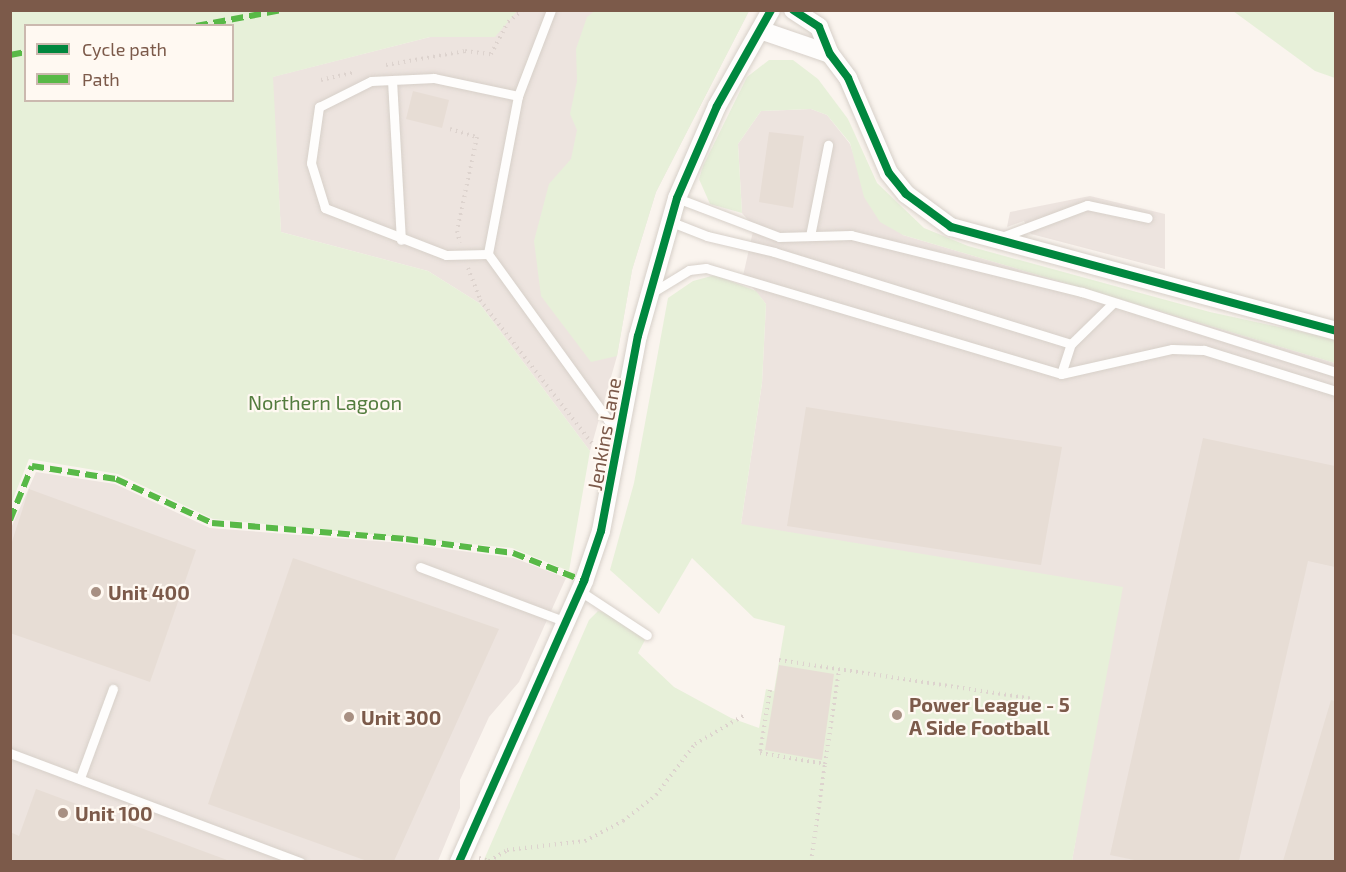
<!DOCTYPE html>
<style>
body{margin:0}
#map{position:relative;width:1346px;height:872px;overflow:hidden;background:#faf4ee;font-family:"Exo 2",sans-serif}
div>[style]{position:absolute}
.industrial>*{inset:0;background:#ede4df}
.green>*{inset:0;background:#e7f0d9}
.building>*{inset:0;background:#e7ddd5}
.path>*{height:4px;margin-top:-2px;transform-origin:0;background:repeating-linear-gradient(90deg,#ddd3ce 0 1.5px,transparent 0 6px)}
.roads{filter:drop-shadow(0 0 2px #d7d0c9) drop-shadow(0 0 2px #d7d0c9)}
.lane>*{height:9px;margin:-4.5px;padding:0 4.5px;transform-origin:4.5px;border-radius:4.5px;background:#fefdfc}
.street>*{height:18px;margin:-9px;padding:0 9px;transform-origin:9px;border-radius:9px;background:#fefdfc}
.quiet>*{height:6px;margin-top:-3px;transform-origin:0;background:repeating-linear-gradient(90deg,#58b947 0 12px,transparent 0 18px)}
.cycleway>*{height:8px;margin:-4px;padding:0 4px;transform-origin:4px;border-radius:4px;background:#00873e}
.dots>*{width:16px;height:16px;translate:-50% -50%;box-sizing:border-box;border:3px solid #fff9f2;border-radius:50%}
span{translate:-50% -50%;white-space:nowrap;text-align:center;line-height:1.15;-webkit-text-stroke:4.5px #fff9f2;paint-order:stroke}
.park-label{font-size:20px;color:#537c3e}
.street-label{font-size:20px;color:#7c5a4a}
.poi-label{font-size:20px;color:#7c5a4a;font-weight:700}
.left{translate:0 -50%;text-align:left}
.frame{position:absolute;inset:0;border:12px solid #7c5a4a;pointer-events:none}
.legend{position:absolute;left:24px;top:24px;width:210px;height:78px;box-sizing:border-box;background:#fff9f2;border:2px solid #cbb9af;margin:0;padding:8px 10px;list-style:none;font-size:18px;color:#7c5a4a}
.legend li{display:flex;align-items:center;gap:12px;height:30px}
.legend b{width:30px;border:2px solid #cbb9af}
</style>
<div id="map">
<div class="industrial">
<div style="clip-path:polygon(480px 11px,749px 11px,656px 192px,632px 270px,617px 356px,590px 451px,479px 303px,428px 271px,281px 232px,272px 77px,430px 37px,485px 37px)"></div>
<div style="clip-path:polygon(811px 109px,827px 115px,850px 144px,857px 164px,903px 235px,1335px 363px,1335px 861px,1072px 861px,1095px 726px,741px 524px,762px 383px,766px 304px,743px 276px,754px 227px,742px 213px,738px 144px,761px 111px)"></div>
<div style="clip-path:polygon(1090px 196px,1165px 214px,1165px 269px,1031px 234px,1024px 221px,1007px 227px,1010px 212px)"></div>
<div style="clip-path:polygon(36px 472px,115px 484px,210px 528px,402px 543px,514px 558px,566px 578px,519px 682px,489px 717px,460px 780px,460px 808px,438px 861px,11px 862px,11px 528px)"></div>
</div>
<div class="green">
<div style="clip-path:polygon(evenodd,11px 10px,517px 11px,495px 37px,430px 37px,273px 77px,281px 232px,428px 271px,479px 303px,590px 451px,569px 571px,512px 548px,213px 519px,118px 474px,29px 459px,11px 504px,11px 10px,26px 26px,232px 26px,232px 100px,26px 100px,26px 26px)"></div>
<div style="clip-path:polygon(596px 10px,749px 11px,656px 192px,632px 270px,617px 356px,591px 362px,541px 296px,534px 241px,549px 184px,571px 159px,577px 130px,570px 114px,577px 81px,576px 49px,587px 17px)"></div>
<div style="clip-path:polygon(1233px 11px,1335px 11px,1335px 78px,1315px 71px)"></div>
<div style="clip-path:polygon(769px 60px,793px 60px,818px 79px,848px 119px,877px 183px,924px 228px,968px 246px,1210px 312px,1335px 339px,1335px 363px,903px 235px,880px 222px,864px 197px,850px 143px,827px 115px,811px 109px,761px 111px,738px 144px,742px 213px,710px 204px,699px 179px,703px 166px,747px 77px)"></div>
<div style="clip-path:polygon(715px 275px,756px 291px,766px 304px,762px 383px,741px 524px,1123px 587px,1072px 861px,483px 862px,589px 620px,598px 611px,609px 613px,645px 640px,638px 653px,674px 687px,731px 718px,759px 728px,766px 689px,774px 691px,785px 626px,754px 618px,692px 558px,659px 614px,610px 570px,634px 483px,668px 298px,693px 281px)"></div>
</div>
<div class="building">
<div style="clip-path:polygon(413px 91px,449px 100px,442px 128px,406px 119px)"></div>
<div style="clip-path:polygon(769px 132px,804px 136px,793px 208px,759px 202px)"></div>
<div style="clip-path:polygon(806px 407px,1062px 447px,1041px 565px,787px 526px)"></div>
<div style="clip-path:polygon(1203px 438px,1335px 466px,1335px 567px,1308px 561px,1239px 861px,1139px 861px,1110px 855px)"></div>
<div style="clip-path:polygon(29px 489px,196px 550px,150px 682px,10px 633px,10px 548px)"></div>
<div style="clip-path:polygon(293px 558px,499px 629px,394px 861px,367px 861px,208px 804px)"></div>
<div style="clip-path:polygon(779px 665px,834px 674px,822px 760px,765px 750px)"></div>
<div style="clip-path:polygon(1331px 700px,1335px 701px,1335px 861px,1283px 861px)"></div>
<div style="clip-path:polygon(36px 789px,227px 860px,227px 861px,10px 861px,10px 832px,19px 836px)"></div>
</div>
<div class="path">
<div style="left:386px;top:65px;width:80px;rotate:-10deg"></div>
<div style="left:465px;top:51px;width:26px;rotate:7deg"></div>
<div style="left:491px;top:54px;width:36px;rotate:-62deg"></div>
<div style="left:508px;top:22px;width:19px;rotate:-39deg"></div>
<div style="left:321px;top:80px;width:35px;rotate:-13deg"></div>
<div style="left:450px;top:129px;width:28px;rotate:17deg"></div>
<div style="left:477px;top:137px;width:96px;rotate:102deg"></div>
<div style="left:457px;top:231px;width:12px;rotate:76deg"></div>
<div style="left:468px;top:268px;width:34px;rotate:69deg"></div>
<div style="left:480px;top:300px;width:192px;rotate:52deg"></div>
<div style="left:779px;top:660px;width:257px;rotate:8.7deg"></div>
<div style="left:770px;top:690px;width:64px;rotate:99deg"></div>
<div style="left:760px;top:753px;width:66px;rotate:9.6deg"></div>
<div style="left:825px;top:764px;width:95px;rotate:-81.5deg"></div>
<div style="left:479px;top:858px;width:10px;rotate:17deg"></div>
<div style="left:489px;top:861px;width:21px;rotate:-31deg"></div>
<div style="left:507px;top:850px;width:79px;rotate:-6.6deg"></div>
<div style="left:585px;top:841px;width:43px;rotate:-27.8deg"></div>
<div style="left:623px;top:821px;width:42px;rotate:-38.2deg"></div>
<div style="left:656px;top:795px;width:64px;rotate:-52.6deg"></div>
<div style="left:695px;top:744px;width:56px;rotate:-30.3deg"></div>
<div style="left:811px;top:862px;width:99px;rotate:-81.9deg"></div>
</div>
<div class="roads">
<div class="lane">
<div style="left:551px;top:10px;width:92px;rotate:111deg"></div>
<div style="left:518px;top:96px;width:161px;rotate:100.8deg"></div>
<div style="left:488px;top:254px;width:205px;rotate:54.1deg"></div>
<div style="left:608px;top:420px;width:15px;rotate:20deg"></div>
<div style="left:392px;top:80px;width:160px;rotate:86.8deg"></div>
<div style="left:677px;top:198px;width:109px;rotate:20.9deg"></div>
<div style="left:779px;top:237px;width:72px;rotate:-1.6deg"></div>
<div style="left:851px;top:235px;width:238px;rotate:13.9deg"></div>
<div style="left:1082px;top:292px;width:266px;rotate:17.5deg"></div>
<div style="left:669px;top:221px;width:41px;rotate:21.5deg"></div>
<div style="left:707px;top:236px;width:69px;rotate:13.4deg"></div>
<div style="left:774px;top:252px;width:311px;rotate:17.2deg"></div>
<div style="left:810px;top:236px;width:93px;rotate:-78.8deg"></div>
<div style="left:999px;top:238px;width:94px;rotate:-20.6deg"></div>
<div style="left:1087px;top:205px;width:62px;rotate:12deg"></div>
<div style="left:488px;top:254px;width:42px;rotate:178.6deg"></div>
<div style="left:446px;top:255px;width:130px;rotate:-158.8deg"></div>
<div style="left:325px;top:208px;width:47px;rotate:-107.3deg"></div>
<div style="left:311px;top:163px;width:57px;rotate:-81.9deg"></div>
<div style="left:319px;top:107px;width:58px;rotate:-26.6deg"></div>
<div style="left:371px;top:81px;width:63px;rotate:-2.7deg"></div>
<div style="left:434px;top:78px;width:86px;rotate:12.1deg"></div>
<div style="left:653px;top:292px;width:42px;rotate:-31.4deg"></div>
<div style="left:689px;top:270px;width:17px;rotate:-7deg"></div>
<div style="left:706px;top:268px;width:370px;rotate:16.6deg"></div>
<div style="left:1061px;top:374px;width:32px;rotate:-72deg"></div>
<div style="left:1071px;top:344px;width:59px;rotate:-44.3deg"></div>
<div style="left:1061px;top:374px;width:114px;rotate:-12.7deg"></div>
<div style="left:1172px;top:349px;width:32px;rotate:2deg"></div>
<div style="left:1204px;top:350px;width:138px;rotate:17.3deg"></div>
<div style="left:420px;top:567px;width:156px;rotate:20.6deg"></div>
<div style="left:580px;top:591px;width:80px;rotate:33.3deg"></div>
<div style="left:10px;top:753px;width:310px;rotate:20.6deg"></div>
<div style="left:80px;top:778px;width:95px;rotate:-69.7deg"></div>
</div>
<div class="street">
<div style="left:793px;top:10px;width:31px;rotate:33deg"></div>
<div style="left:819px;top:27px;width:29px;rotate:68deg"></div>
<div style="left:830px;top:54px;width:30px;rotate:53deg"></div>
<div style="left:848px;top:78px;width:103px;rotate:66.7deg"></div>
<div style="left:889px;top:173px;width:27px;rotate:51deg"></div>
<div style="left:906px;top:194px;width:56px;rotate:36.3deg"></div>
<div style="left:951px;top:227px;width:399px;rotate:15.1deg"></div>
<div style="left:760px;top:30px;width:74px;rotate:18.9deg"></div>
<div style="left:459px;top:862px;width:308px;rotate:-66deg"></div>
<div style="left:584px;top:581px;width:53px;rotate:-71.2deg"></div>
<div style="left:601px;top:531px;width:198px;rotate:-79.3deg"></div>
<div style="left:638px;top:336px;width:143px;rotate:-74.2deg"></div>
<div style="left:677px;top:198px;width:100px;rotate:-66.5deg"></div>
<div style="left:717px;top:106px;width:110px;rotate:-60.6deg"></div>
</div>
</div>
<div class="quiet">
<div style="left:196px;top:26px;width:87px;rotate:-10.5deg"></div>
<div style="left:10px;top:55px;width:16px;rotate:-11deg"></div>
<div style="left:10px;top:520px;width:58px;rotate:-67.8deg"></div>
<div style="left:32px;top:466px;width:85px;rotate:8.8deg"></div>
<div style="left:116px;top:479px;width:106px;rotate:24.6deg"></div>
<div style="left:212px;top:523px;width:195px;rotate:4.7deg"></div>
<div style="left:406px;top:539px;width:108px;rotate:7.5deg"></div>
<div style="left:513px;top:553px;width:76px;rotate:21.5deg"></div>
</div>
<div class="cycleway">
<div style="left:793px;top:10px;width:31px;rotate:33deg"></div>
<div style="left:819px;top:27px;width:29px;rotate:68deg"></div>
<div style="left:830px;top:54px;width:30px;rotate:53deg"></div>
<div style="left:848px;top:78px;width:103px;rotate:66.7deg"></div>
<div style="left:889px;top:173px;width:27px;rotate:51deg"></div>
<div style="left:906px;top:194px;width:56px;rotate:36.3deg"></div>
<div style="left:951px;top:227px;width:399px;rotate:15.1deg"></div>
<div style="left:459px;top:862px;width:308px;rotate:-66deg"></div>
<div style="left:584px;top:581px;width:53px;rotate:-71.2deg"></div>
<div style="left:601px;top:531px;width:198px;rotate:-79.3deg"></div>
<div style="left:638px;top:336px;width:143px;rotate:-74.2deg"></div>
<div style="left:677px;top:198px;width:100px;rotate:-66.5deg"></div>
<div style="left:717px;top:106px;width:110px;rotate:-60.6deg"></div>
</div>
<div class="dots">
<div style="left:96px;top:592px;background:#a89083"></div>
<div style="left:897px;top:715px;background:#a89083"></div>
<div style="left:349px;top:717px;background:#a89083"></div>
<div style="left:63px;top:813px;background:#a89083"></div>
</div>
<div class="park-label">
<span style="left:325px;top:402px">Northern Lagoon</span>
</div>
<div class="street-label">
<span style="left:604px;top:434px;rotate:-80deg">Jenkins Lane</span>
</div>
<div class="poi-label">
<span class="left" style="left:108px;top:592px">Unit 400</span>
<span class="left" style="left:909px;top:716px">Power League - 5<br>A Side Football</span>
<span class="left" style="left:361px;top:717px">Unit 300</span>
<span class="left" style="left:75px;top:813px">Unit 100</span>
</div>
<div class="frame"></div>
<ul class="legend">
<li><b style="height:8px;background:#00873e"></b>Cycle path</li>
<li><b style="height:8px;background:#58b947"></b>Path</li>
</ul>
</div>
